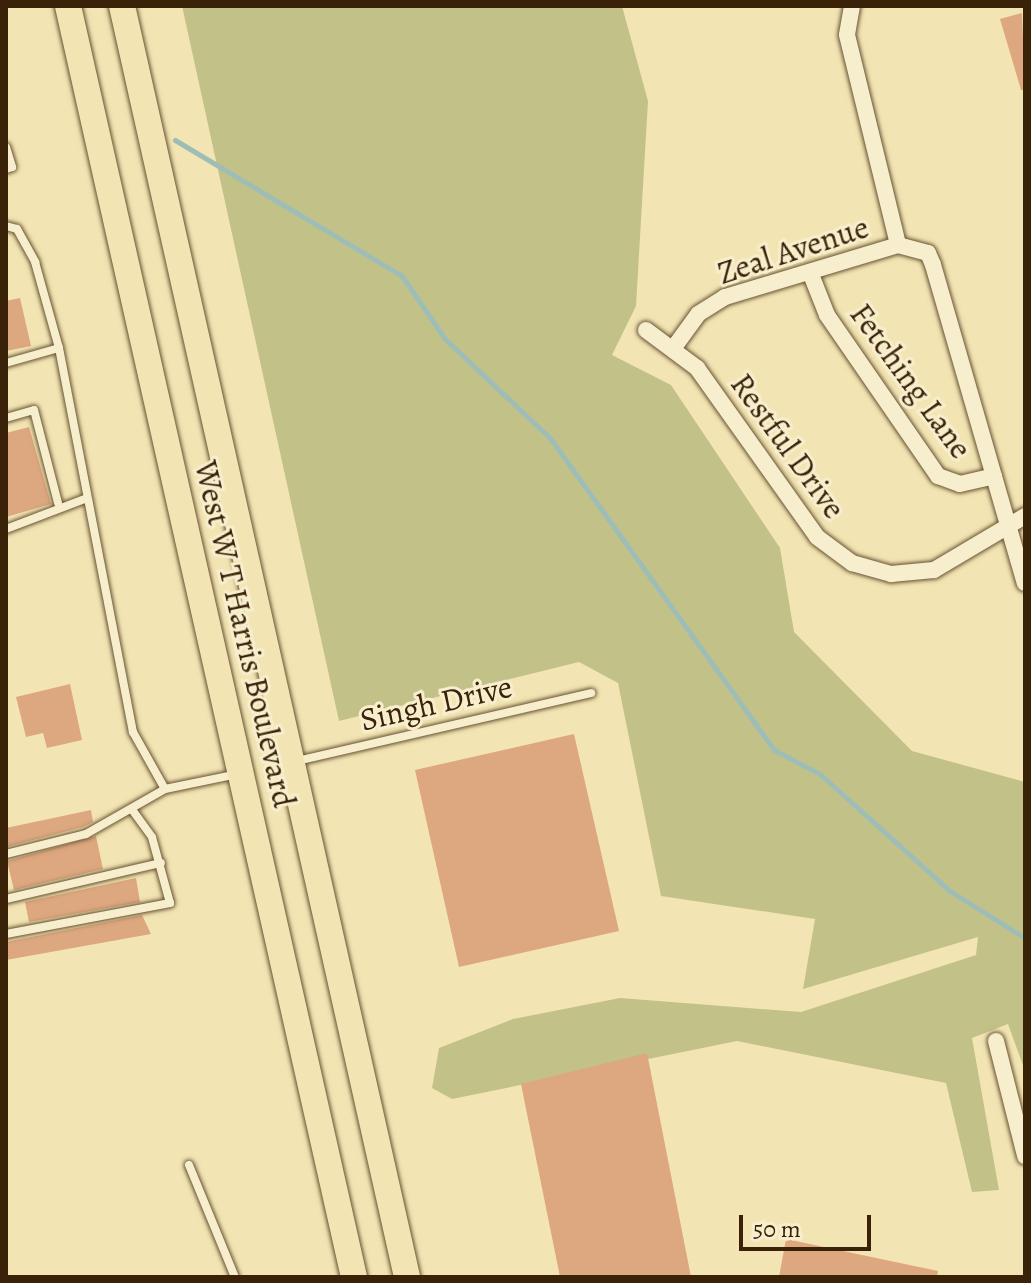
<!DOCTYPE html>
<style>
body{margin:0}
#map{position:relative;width:1031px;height:1283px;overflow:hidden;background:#f3e5b3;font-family:Alegreya,serif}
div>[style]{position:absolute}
.green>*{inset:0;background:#c2c288}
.stream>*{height:5px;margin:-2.5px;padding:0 2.5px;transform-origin:2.5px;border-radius:2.5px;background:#9fbdb7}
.building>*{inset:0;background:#dda77f}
.roads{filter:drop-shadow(0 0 2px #685333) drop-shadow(0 0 2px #685333)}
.lane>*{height:8px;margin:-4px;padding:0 4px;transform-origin:4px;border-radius:4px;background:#f7eece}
.street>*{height:16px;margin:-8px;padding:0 8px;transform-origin:8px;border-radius:8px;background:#f7eece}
.primary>*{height:26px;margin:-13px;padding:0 13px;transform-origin:13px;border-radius:13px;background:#f3e5b3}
span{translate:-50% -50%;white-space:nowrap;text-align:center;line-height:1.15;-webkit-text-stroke:6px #f7eece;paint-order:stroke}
.street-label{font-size:32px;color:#392208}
.frame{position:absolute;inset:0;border:8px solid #392208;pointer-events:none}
.scale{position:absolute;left:739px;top:1215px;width:132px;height:36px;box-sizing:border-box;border:4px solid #392208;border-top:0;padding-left:10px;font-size:24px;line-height:28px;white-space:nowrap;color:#392208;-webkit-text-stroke:6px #f7eece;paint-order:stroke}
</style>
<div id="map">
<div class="green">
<div style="clip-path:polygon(182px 6px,622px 6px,648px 101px,636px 306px,612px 355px,671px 385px,780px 548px,794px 632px,912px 751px,1025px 782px,1025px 1071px,1008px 1024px,972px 1038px,999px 1190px,972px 1192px,946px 1083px,737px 1041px,452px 1099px,432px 1088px,439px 1048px,513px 1019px,620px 998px,801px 1012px,976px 955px,978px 937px,803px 989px,815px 919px,661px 896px,618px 683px,579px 662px,339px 721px)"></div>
</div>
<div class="stream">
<div style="left:175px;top:140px;width:265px;rotate:30.9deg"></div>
<div style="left:402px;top:276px;width:76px;rotate:55.7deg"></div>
<div style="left:445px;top:339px;width:144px;rotate:43.3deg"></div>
<div style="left:550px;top:438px;width:384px;rotate:54.3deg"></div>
<div style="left:774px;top:750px;width:52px;rotate:27.6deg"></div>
<div style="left:820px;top:774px;width:175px;rotate:42deg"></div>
<div style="left:950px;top:891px;width:89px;rotate:32.1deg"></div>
</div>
<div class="building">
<div style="clip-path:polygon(1022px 13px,1025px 90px,1021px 90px,1000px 19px)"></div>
<div style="clip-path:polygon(20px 298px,31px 346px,6px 351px,6px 301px)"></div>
<div style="clip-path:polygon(29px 427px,51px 504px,6px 517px,6px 433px)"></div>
<div style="clip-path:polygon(70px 684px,82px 740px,47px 748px,43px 733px,26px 737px,16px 697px)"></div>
<div style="clip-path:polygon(574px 734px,619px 931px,459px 967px,415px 770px)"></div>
<div style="clip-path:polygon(91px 810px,93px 822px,83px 827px,6px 847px,6px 828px)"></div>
<div style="clip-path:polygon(96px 836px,103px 869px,14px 890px,7px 861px)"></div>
<div style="clip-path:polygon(136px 878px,140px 902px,29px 922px,25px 902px)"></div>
<div style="clip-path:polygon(142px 915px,151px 934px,6px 960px,6px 942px)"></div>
<div style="clip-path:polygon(647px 1053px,691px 1277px,560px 1277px,521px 1084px)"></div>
<div style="clip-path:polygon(786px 1239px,938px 1271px,937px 1277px,779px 1277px)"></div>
</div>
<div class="roads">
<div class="lane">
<div style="left:6px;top:147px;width:21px;rotate:73deg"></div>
<div style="left:12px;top:167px;width:6px;rotate:162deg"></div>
<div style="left:6px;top:226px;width:11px;rotate:15deg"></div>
<div style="left:17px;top:229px;width:38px;rotate:61deg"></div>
<div style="left:35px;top:262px;width:89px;rotate:74.4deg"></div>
<div style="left:59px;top:348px;width:391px;rotate:79.1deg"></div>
<div style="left:133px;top:732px;width:65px;rotate:60.7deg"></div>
<div style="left:165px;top:789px;width:75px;rotate:-11.6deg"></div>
<div style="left:6px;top:363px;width:55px;rotate:-15.8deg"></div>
<div style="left:6px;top:418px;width:29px;rotate:-16deg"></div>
<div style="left:34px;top:410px;width:96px;rotate:75.5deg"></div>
<div style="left:6px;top:529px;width:87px;rotate:-20.9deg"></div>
<div style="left:297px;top:761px;width:302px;rotate:-13deg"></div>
<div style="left:6px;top:854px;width:82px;rotate:-14deg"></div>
<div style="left:86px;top:834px;width:91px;rotate:-29.7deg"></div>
<div style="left:6px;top:899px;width:159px;rotate:-13.1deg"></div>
<div style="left:6px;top:934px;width:167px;rotate:-10.7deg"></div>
<div style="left:170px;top:903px;width:68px;rotate:-105.3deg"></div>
<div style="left:152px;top:837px;width:32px;rotate:-126deg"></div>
<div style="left:189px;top:1165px;width:121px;rotate:67.7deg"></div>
</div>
<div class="street">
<div style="left:852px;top:6px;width:29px;rotate:100deg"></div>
<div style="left:847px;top:35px;width:216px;rotate:76.3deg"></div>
<div style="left:898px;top:245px;width:31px;rotate:15deg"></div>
<div style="left:928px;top:253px;width:13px;rotate:67deg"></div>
<div style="left:933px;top:265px;width:331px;rotate:73.9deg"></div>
<div style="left:810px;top:272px;width:46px;rotate:68.4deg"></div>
<div style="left:827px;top:315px;width:196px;rotate:55.4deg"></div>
<div style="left:938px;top:476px;width:23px;rotate:20deg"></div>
<div style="left:960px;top:484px;width:35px;rotate:-13deg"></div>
<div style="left:646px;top:330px;width:64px;rotate:36.7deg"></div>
<div style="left:697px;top:368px;width:207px;rotate:54.6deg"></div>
<div style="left:817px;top:537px;width:44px;rotate:36.6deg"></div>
<div style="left:852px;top:563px;width:41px;rotate:15.8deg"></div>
<div style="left:891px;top:574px;width:43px;rotate:-5.3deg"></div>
<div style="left:934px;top:570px;width:106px;rotate:-30.7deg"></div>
<div style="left:675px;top:346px;width:39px;rotate:-54deg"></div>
<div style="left:698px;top:314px;width:32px;rotate:-32deg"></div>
<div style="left:725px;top:297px;width:181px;rotate:-16.7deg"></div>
<div style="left:996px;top:1041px;width:119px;rotate:75.8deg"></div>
</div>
<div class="primary">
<div style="left:68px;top:6px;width:1303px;rotate:77.32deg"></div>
<div style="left:122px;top:6px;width:1303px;rotate:77.36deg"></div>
</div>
</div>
<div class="street-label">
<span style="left:793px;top:250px;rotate:-18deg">Zeal Avenue</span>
<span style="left:911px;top:381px;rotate:54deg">Fetching Lane</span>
<span style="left:788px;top:446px;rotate:54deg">Restful Drive</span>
<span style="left:245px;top:634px;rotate:77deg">West W T Harris Boulevard</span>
<span style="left:436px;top:703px;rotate:-13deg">Singh Drive</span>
</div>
<div class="frame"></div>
<div class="scale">50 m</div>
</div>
